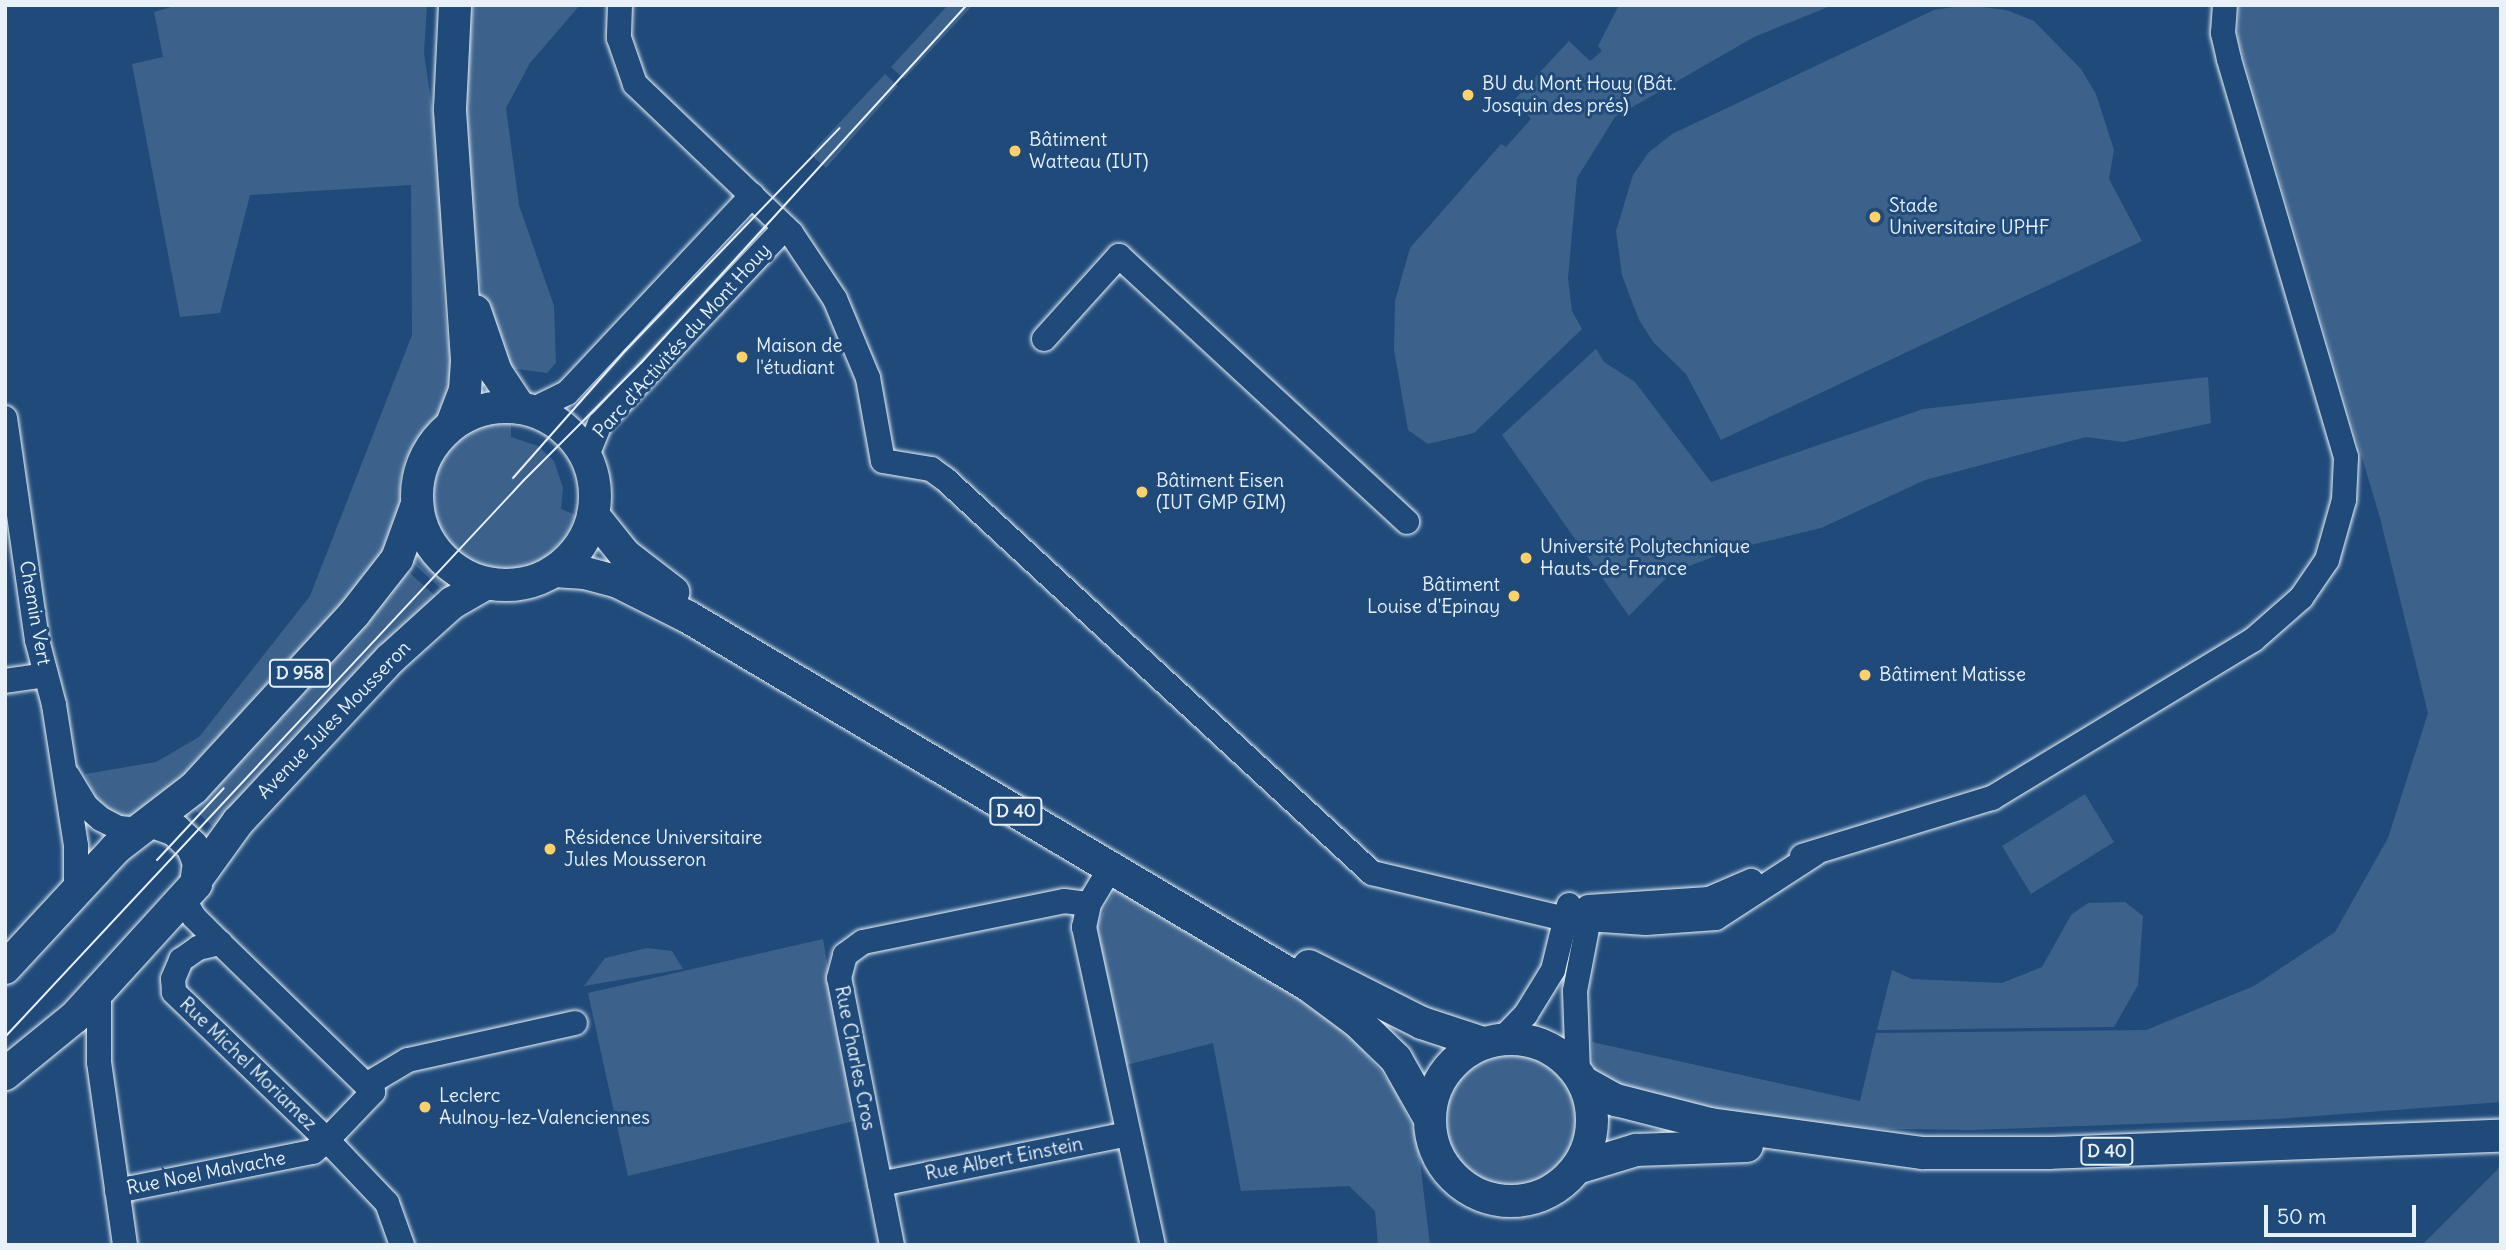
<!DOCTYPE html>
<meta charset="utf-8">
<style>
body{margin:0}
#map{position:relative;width:2506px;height:1250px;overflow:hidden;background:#1f4a7a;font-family:Delius,sans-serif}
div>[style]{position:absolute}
.green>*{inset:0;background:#3c628c}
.round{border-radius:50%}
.roads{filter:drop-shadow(0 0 2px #e8f1f8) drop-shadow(0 0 2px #e8f1f8)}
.minor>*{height:24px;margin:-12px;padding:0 12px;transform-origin:12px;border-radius:12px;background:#1f4a7a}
.major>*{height:32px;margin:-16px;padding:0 16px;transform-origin:16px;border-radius:16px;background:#1f4a7a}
.major>.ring{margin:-16px;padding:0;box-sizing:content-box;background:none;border:32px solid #1f4a7a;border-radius:50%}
.tram>*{height:2px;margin:-1px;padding:0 1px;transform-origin:1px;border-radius:1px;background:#e8f1f8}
.dots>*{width:19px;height:19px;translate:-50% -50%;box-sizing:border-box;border:4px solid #1f4a7a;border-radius:50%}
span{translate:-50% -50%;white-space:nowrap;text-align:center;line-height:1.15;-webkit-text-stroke:6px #1f4a7a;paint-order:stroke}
.shield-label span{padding:2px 5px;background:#1f4a7a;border:2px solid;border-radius:5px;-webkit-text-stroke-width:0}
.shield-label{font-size:18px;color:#e8f1f8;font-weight:700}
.poi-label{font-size:19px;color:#e8f1f8}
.left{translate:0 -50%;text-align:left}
.right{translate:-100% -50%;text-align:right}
.street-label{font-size:19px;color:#e8f1f8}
.frame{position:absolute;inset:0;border:7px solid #e8f1f8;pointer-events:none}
.scale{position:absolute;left:2264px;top:1205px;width:152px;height:32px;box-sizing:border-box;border:4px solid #e8f1f8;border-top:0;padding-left:9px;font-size:21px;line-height:24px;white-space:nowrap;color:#e8f1f8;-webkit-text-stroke:5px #1f4a7a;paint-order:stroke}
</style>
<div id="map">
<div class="green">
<div style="clip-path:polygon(178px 5px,427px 5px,424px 53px,440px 164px,443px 300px,455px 394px,406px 459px,400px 481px,399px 537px,196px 778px,136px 819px,103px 814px,85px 774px,156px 762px,199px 737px,310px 596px,412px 335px,411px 185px,250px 195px,220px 313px,180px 317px,132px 64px,163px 57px,154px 12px)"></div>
<div style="clip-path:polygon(473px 5px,580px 5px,530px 63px,506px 108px,519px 205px,554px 306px,556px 363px,547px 373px,509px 368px,485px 308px,465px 197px,461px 62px)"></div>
<div style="clip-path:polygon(948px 5px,973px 5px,904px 79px,891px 67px)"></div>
<div style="clip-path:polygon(1619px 5px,1833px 5px,1754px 37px,1615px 117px,1577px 178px,1568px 278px,1572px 311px,1582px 329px,1474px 433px,1428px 444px,1408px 430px,1394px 350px,1395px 301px,1410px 248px,1501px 144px,1506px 147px,1531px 119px,1514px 100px,1569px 41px,1590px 61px,1602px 51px,1598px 46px)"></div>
<div style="clip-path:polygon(1967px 5px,2006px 10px,2034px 21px,2081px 69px,2096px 94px,2114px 150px,2109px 179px,2142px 241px,1721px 440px,1686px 374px,1654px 343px,1639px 320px,1622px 275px,1616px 231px,1633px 175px,1649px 152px,1672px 134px,1934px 10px)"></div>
<div style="clip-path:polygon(2239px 5px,2501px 5px,2501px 1102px,2277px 1119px,1972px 1130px,1835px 1128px,1732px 1117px,1624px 1091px,1594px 1069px,1592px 1042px,1860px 1101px,1876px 1033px,2146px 1030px,2254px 986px,2335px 932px,2388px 838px,2428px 713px,2380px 518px,2238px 38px)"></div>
<div style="clip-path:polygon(885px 74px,898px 86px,826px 168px,810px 154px)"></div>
<div style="clip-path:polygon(1596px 349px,1604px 362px,1635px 382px,1711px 482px,1923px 409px,2208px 377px,2211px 423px,2123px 442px,2086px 437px,1925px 480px,1821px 528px,1734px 549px,1671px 573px,1629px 616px,1502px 435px)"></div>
<div style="clip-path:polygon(511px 422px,511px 437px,538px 446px,554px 461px,563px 488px,561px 509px,576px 515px,566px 537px,549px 555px,528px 567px,504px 570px,472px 563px,446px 542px,432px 513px,431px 488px,438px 465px,458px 439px,479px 426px)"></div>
<div style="clip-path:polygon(418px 549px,456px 584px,449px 596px,407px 558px)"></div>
<div style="clip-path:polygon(402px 566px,442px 602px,221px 834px,186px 802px)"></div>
<div style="clip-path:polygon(2085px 794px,2114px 842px,2031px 894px,2002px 846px)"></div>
<div style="clip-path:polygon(1117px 885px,1286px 980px,1351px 1036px,1394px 1088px,1417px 1137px,1430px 1245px,1378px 1245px,1375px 1211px,1349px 1186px,1241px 1191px,1213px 1043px,1126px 1065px,1096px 926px)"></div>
<div style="clip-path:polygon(2125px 902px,2143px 916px,2138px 985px,2114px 1027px,1877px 1030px,1892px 970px,1912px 979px,2002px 983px,2042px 967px,2071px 915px,2088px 903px)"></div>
<div style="clip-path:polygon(823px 939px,854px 1121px,628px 1176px,588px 993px)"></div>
<div style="clip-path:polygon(647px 948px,672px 951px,683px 969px,584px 986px,605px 958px)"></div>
<div class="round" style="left:1446px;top:1055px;width:130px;height:130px"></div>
<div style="clip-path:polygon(2501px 1162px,2501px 1245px,2422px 1245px,2497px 1170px)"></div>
</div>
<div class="roads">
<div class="minor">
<div style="left:620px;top:5px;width:33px;rotate:92deg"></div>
<div style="left:619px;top:38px;width:49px;rotate:70.8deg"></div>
<div style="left:635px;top:84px;width:216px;rotate:43.7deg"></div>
<div style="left:791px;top:233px;width:79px;rotate:56.3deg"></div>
<div style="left:835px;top:299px;width:86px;rotate:67.3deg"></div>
<div style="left:868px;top:378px;width:84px;rotate:79.8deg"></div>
<div style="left:883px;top:461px;width:49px;rotate:9.5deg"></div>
<div style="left:931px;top:469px;width:17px;rotate:36deg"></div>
<div style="left:945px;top:479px;width:581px;rotate:42.7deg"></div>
<div style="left:1372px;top:873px;width:190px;rotate:13.4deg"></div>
<div style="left:1557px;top:917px;width:89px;rotate:3.9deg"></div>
<div style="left:1646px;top:923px;width:70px;rotate:-4.1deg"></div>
<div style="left:1716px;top:918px;width:119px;rotate:-33deg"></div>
<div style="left:1044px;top:339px;width:112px;rotate:-47.9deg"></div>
<div style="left:1119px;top:256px;width:392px;rotate:42.7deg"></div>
<div style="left:532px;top:410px;width:39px;rotate:-26deg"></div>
<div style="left:567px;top:393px;width:271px;rotate:-46.9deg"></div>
<div style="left:5px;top:418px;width:224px;rotate:81.8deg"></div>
<div style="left:37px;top:640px;width:67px;rotate:75.3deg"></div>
<div style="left:54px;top:705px;width:143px;rotate:81.1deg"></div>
<div style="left:76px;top:846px;width:45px;rotate:90deg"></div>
<div style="left:586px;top:458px;width:37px;rotate:-68deg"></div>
<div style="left:600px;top:424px;width:270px;rotate:-46.7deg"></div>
<div style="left:5px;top:681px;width:41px;rotate:-8.3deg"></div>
<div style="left:68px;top:776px;width:35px;rotate:59deg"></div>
<div style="left:86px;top:806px;width:20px;rotate:41deg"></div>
<div style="left:101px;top:819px;width:20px;rotate:27deg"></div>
<div style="left:119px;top:828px;width:21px;rotate:5deg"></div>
<div style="left:1802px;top:856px;width:199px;rotate:-17deg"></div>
<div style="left:1992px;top:798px;width:305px;rotate:-31.2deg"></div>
<div style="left:2253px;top:640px;width:64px;rotate:-41.2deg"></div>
<div style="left:2301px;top:598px;width:46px;rotate:-55.6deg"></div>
<div style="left:2327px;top:560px;width:62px;rotate:-74.2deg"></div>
<div style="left:2344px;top:500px;width:43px;rotate:-87.3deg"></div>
<div style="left:2346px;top:457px;width:415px;rotate:-106.4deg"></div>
<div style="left:2229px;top:59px;width:27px;rotate:-103deg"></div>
<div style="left:2223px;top:33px;width:28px;rotate:-86deg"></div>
<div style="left:1111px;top:867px;width:43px;rotate:120.7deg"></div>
<div style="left:1089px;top:904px;width:24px;rotate:102deg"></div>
<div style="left:1084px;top:927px;width:325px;rotate:77.8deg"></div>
<div style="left:185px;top:901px;width:18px;rotate:61deg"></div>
<div style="left:194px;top:917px;width:37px;rotate:45deg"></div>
<div style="left:220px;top:943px;width:204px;rotate:44.2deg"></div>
<div style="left:366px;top:1085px;width:10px;rotate:45deg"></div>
<div style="left:373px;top:1092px;width:66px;rotate:133.8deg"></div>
<div style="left:327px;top:1140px;width:213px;rotate:-136deg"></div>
<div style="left:174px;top:992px;width:13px;rotate:-94deg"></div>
<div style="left:173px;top:979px;width:21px;rotate:-67deg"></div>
<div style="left:181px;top:960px;width:21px;rotate:-35deg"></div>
<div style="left:198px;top:948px;width:23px;rotate:-13deg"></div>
<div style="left:1588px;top:907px;width:121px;rotate:-3.8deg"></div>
<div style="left:1709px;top:899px;width:46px;rotate:-23.2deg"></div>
<div style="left:99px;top:991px;width:71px;rotate:90deg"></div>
<div style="left:99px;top:1062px;width:185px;rotate:81.9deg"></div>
<div style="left:1502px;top:1039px;width:35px;rotate:-46deg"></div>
<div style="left:1526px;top:1014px;width:52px;rotate:-58.5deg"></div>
<div style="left:1553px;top:970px;width:67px;rotate:-76.2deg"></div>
<div style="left:1578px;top:1073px;width:82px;rotate:-92.1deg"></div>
<div style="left:1575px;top:991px;width:85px;rotate:-79.1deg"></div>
<div style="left:366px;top:1085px;width:49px;rotate:-30.8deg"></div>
<div style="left:408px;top:1060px;width:171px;rotate:-12.5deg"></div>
<div style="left:880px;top:1184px;width:253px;rotate:-11.4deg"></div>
<div style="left:117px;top:1191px;width:200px;rotate:-11.3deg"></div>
<div style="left:313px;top:1152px;width:18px;rotate:-41deg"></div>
<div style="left:327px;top:1140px;width:87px;rotate:46.4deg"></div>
<div style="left:387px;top:1203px;width:45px;rotate:70.3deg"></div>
<div style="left:892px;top:1245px;width:272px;rotate:-101.2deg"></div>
<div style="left:839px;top:978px;width:24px;rotate:-75deg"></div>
<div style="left:845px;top:955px;width:22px;rotate:-36deg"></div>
<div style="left:863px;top:942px;width:205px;rotate:-11.5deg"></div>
<div style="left:1064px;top:901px;width:25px;rotate:7deg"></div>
</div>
<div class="major">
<div style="left:475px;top:311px;width:65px;rotate:71deg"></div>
<div style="left:496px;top:372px;width:43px;rotate:56.3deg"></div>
<div class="ring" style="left:417px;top:407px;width:146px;height:146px"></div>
<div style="left:452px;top:424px;width:36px;rotate:-69deg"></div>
<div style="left:465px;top:390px;width:30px;rotate:-86deg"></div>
<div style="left:467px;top:360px;width:252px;rotate:-93.9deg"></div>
<div style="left:450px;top:109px;width:104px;rotate:-87.2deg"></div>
<div style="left:593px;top:515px;width:51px;rotate:51.3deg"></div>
<div style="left:625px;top:555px;width:61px;rotate:37.6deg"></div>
<div style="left:554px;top:571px;width:31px;rotate:4deg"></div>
<div style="left:585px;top:573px;width:34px;rotate:15deg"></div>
<div style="left:618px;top:582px;width:78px;rotate:26.6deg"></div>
<div style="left:688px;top:617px;width:721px;rotate:30.69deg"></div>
<div style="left:1308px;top:985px;width:62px;rotate:36.5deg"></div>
<div style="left:1358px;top:1022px;width:53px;rotate:44.2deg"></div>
<div style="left:1396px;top:1059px;width:69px;rotate:60.5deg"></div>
<div style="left:199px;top:876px;width:67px;rotate:-54.2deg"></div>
<div style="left:238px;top:822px;width:223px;rotate:-47deg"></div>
<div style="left:390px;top:659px;width:84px;rotate:-42.1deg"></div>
<div style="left:452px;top:603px;width:40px;rotate:-29.7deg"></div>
<div style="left:1309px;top:966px;width:127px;rotate:26.8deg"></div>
<div style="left:1422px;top:1023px;width:64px;rotate:18.2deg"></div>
<div style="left:5px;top:968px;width:163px;rotate:-47.2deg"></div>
<div style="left:116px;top:848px;width:98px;rotate:-37.6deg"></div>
<div style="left:194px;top:788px;width:236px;rotate:-47.4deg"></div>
<div style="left:354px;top:614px;width:70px;rotate:-52deg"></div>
<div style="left:397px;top:559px;width:59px;rotate:-70deg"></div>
<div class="ring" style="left:1430px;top:1039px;width:130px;height:130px"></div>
<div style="left:5px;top:1074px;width:90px;rotate:-39.2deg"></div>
<div style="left:75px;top:1017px;width:180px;rotate:-47.7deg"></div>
<div style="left:196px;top:884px;width:21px;rotate:-82deg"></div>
<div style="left:199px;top:863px;width:18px;rotate:-112deg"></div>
<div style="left:192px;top:846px;width:23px;rotate:-137deg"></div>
<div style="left:175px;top:830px;width:23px;rotate:-160deg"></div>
<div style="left:1583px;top:1082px;width:38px;rotate:29deg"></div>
<div style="left:1616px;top:1100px;width:97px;rotate:14.3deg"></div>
<div style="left:1710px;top:1124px;width:215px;rotate:7.8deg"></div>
<div style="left:1923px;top:1153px;width:126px"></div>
<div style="left:2049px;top:1153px;width:452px;rotate:-2.2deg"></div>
<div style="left:1577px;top:1168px;width:62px;rotate:-17deg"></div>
<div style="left:1636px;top:1150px;width:111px;rotate:-2.1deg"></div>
</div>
</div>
<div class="tram">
<div style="left:513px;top:478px;width:171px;rotate:-48.6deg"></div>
<div style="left:626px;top:350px;width:308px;rotate:-46.1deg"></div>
<div style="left:157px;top:860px;width:98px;rotate:-47.1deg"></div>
<div style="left:5px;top:1037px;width:761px;rotate:-47.02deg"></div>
<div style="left:524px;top:480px;width:165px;rotate:-45deg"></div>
<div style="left:641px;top:363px;width:484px;rotate:-47.7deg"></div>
</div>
<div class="dots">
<div style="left:1468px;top:95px;background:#ffd166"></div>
<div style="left:1015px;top:151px;background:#ffd166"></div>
<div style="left:1875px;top:217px;background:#ffd166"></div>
<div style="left:742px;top:357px;background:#ffd166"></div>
<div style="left:1142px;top:492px;background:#ffd166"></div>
<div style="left:1526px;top:558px;background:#ffd166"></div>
<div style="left:1514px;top:596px;background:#ffd166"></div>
<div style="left:1865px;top:675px;background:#ffd166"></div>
<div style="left:550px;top:849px;background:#ffd166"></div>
<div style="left:425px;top:1107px;background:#ffd166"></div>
</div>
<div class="shield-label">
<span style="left:300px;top:673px">D 958</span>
<span style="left:1016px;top:811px">D 40</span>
<span style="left:2107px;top:1151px">D 40</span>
</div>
<div class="poi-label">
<span class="left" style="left:1482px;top:95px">BU du Mont Houy (Bât.<br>Josquin des prés)</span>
<span class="left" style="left:1029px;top:151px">Bâtiment<br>Watteau (IUT)</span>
<span class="left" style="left:1889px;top:217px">Stade<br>Universitaire UPHF</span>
<span class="left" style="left:756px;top:357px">Maison de<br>l'étudiant</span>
<span class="left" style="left:1156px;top:492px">Bâtiment Eisen<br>(IUT GMP GIM)</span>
<span class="left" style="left:1540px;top:558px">Université Polytechnique<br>Hauts-de-France</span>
<span class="right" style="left:1500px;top:596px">Bâtiment<br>Louise d'Epinay</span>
<span class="left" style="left:1879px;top:675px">Bâtiment Matisse</span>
<span class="left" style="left:564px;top:849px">Résidence Universitaire<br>Jules Mousseron</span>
<span class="left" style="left:439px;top:1107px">Leclerc<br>Aulnoy-lez-Valenciennes</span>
</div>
<div class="street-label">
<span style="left:682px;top:341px;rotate:-48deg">Parc d'Activités du Mont Houy</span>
<span style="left:35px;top:613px;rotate:80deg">Chemin Vert</span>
<span style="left:334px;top:720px;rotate:-46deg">Avenue Jules Mousseron</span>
<span style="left:855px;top:1058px;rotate:79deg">Rue Charles Cros</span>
<span style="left:248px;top:1064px;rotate:44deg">Rue Michel Moriamez</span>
<span style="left:1004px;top:1159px;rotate:-11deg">Rue Albert Einstein</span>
<span style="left:206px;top:1173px;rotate:-11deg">Rue Noel Malvache</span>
</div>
<div class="frame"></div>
<div class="scale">50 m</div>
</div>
